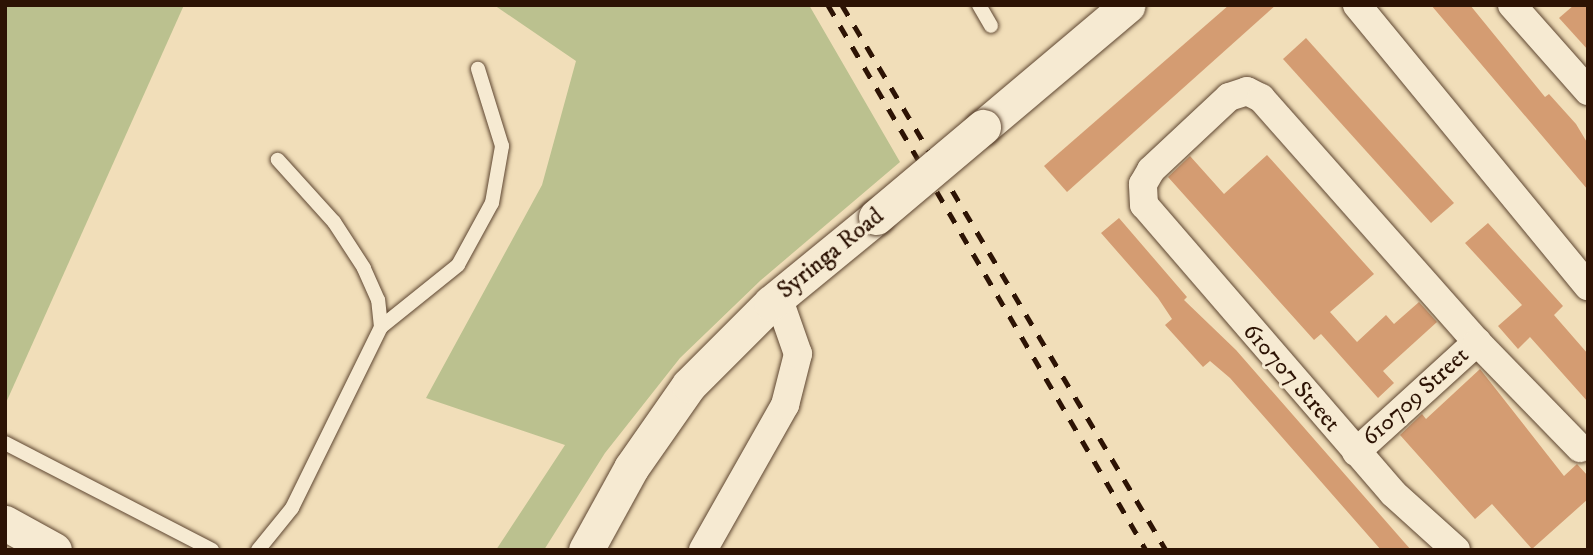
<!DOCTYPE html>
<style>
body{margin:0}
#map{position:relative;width:1593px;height:555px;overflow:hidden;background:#f1deb9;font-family:"IM FELL DW Pica",serif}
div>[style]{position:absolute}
.green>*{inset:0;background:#bbc18f}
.building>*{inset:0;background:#d49c72}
.roads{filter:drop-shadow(0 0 2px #5e4631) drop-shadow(0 0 2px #5e4631)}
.service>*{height:14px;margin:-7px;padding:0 7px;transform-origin:7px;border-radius:7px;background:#f6ead2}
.minor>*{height:28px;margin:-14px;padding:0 14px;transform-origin:14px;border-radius:14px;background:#f6ead2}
.tertiary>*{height:35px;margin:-17.5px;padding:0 17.5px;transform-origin:17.5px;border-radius:17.5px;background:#f6ead2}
.rail>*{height:5px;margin-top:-2.5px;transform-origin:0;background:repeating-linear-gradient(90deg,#2d1304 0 12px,transparent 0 24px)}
.bridges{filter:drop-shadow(0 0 2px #5e4631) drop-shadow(0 0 2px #5e4631)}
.tertiary-bridge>*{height:35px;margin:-17.5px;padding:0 17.5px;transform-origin:17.5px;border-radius:17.5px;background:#f6ead2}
span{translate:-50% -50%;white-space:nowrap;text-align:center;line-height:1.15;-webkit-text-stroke:6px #f6ead2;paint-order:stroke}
.street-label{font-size:24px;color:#2d1304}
.frame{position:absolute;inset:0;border:7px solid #2d1304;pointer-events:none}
</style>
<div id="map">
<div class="green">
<div style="clip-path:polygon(5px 5px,184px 5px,5px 405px)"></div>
<div style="clip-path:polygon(494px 5px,809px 5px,900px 162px,761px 280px,680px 358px,605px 453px,544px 550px,496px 550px,565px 445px,426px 398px,542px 185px,576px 61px)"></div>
</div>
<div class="building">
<div style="clip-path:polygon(1229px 5px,1276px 5px,1067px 192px,1044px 166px)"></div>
<div style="clip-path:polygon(1431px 5px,1470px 5px,1545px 97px,1549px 94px,1576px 124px,1588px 144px,1588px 190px)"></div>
<div style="clip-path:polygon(1574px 5px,1588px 5px,1588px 50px,1559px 18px)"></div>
<div style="clip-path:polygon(1306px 38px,1454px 203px,1431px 223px,1283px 59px)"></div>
<div style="clip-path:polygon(1267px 155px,1374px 274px,1330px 312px,1357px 342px,1386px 315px,1394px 324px,1419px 302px,1437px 322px,1383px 371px,1394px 383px,1378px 398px,1321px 334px,1314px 340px,1168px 177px,1190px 156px,1224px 194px)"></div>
<div style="clip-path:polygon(1119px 218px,1187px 297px,1184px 300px,1236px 350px,1411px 550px,1381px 550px,1230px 378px,1210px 361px,1203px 367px,1165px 325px,1172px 319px,1158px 298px,1101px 233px)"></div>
<div style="clip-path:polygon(1488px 223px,1563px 306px,1554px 315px,1588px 354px,1588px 402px,1530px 337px,1518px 349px,1498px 326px,1522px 305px,1465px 243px)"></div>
<div style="clip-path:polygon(1480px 369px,1564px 476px,1577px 464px,1588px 476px,1588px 499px,1532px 549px,1492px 504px,1475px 519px,1400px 435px,1422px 414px,1426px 419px)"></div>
</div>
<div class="roads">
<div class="service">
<div style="left:979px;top:5px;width:24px;rotate:60deg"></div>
<div style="left:381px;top:327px;width:99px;rotate:-38.8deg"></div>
<div style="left:458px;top:265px;width:71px;rotate:-61.3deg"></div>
<div style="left:492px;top:203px;width:58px;rotate:-80deg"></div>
<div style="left:502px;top:146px;width:81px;rotate:-107.3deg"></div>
<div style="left:5px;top:443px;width:233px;rotate:27.3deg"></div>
<div style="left:258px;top:550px;width:54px;rotate:-51deg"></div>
<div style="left:292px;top:508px;width:202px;rotate:-63.8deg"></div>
<div style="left:381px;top:327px;width:27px;rotate:-96deg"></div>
<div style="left:378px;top:300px;width:35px;rotate:-114deg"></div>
<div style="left:364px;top:268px;width:55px;rotate:-123.1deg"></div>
<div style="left:334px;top:222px;width:84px;rotate:-132.1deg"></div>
</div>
<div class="minor">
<div style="left:1357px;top:5px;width:364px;rotate:50.6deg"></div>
<div style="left:1512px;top:5px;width:115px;rotate:48.5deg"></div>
<div style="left:1356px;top:452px;width:164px;rotate:-42.3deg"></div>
<div style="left:703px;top:550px;width:167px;rotate:-60.5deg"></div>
<div style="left:785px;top:405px;width:53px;rotate:-75.7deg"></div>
<div style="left:798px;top:354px;width:60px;rotate:-109.3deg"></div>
<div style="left:1456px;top:550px;width:85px;rotate:-137.9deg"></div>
<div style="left:1393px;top:493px;width:381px;rotate:-130.8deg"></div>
<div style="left:1144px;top:205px;width:21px;rotate:-93deg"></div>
<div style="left:1143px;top:184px;width:16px;rotate:-60deg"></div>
<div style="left:1151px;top:170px;width:107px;rotate:-43.1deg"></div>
<div style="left:1229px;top:97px;width:19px;rotate:-18deg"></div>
<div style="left:1247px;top:91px;width:16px;rotate:27deg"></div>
<div style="left:1261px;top:98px;width:326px;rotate:48.5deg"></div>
<div style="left:1477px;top:342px;width:148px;rotate:45.8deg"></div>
</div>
<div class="tertiary">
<div style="left:983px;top:127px;width:189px;rotate:-40.1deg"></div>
<div style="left:5px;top:523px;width:56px;rotate:28.9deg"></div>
<div style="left:586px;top:550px;width:94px;rotate:-61.2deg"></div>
<div style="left:631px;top:468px;width:101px;rotate:-55.1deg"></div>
<div style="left:689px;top:385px;width:116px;rotate:-45deg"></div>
<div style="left:771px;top:303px;width:136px;rotate:-39.3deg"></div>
</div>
</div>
<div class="rail">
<div style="left:828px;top:5px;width:631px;rotate:59.74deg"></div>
<div style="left:842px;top:5px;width:634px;rotate:59.27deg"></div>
</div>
<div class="bridges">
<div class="tertiary-bridge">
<div style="left:876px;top:217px;width:140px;rotate:-40.1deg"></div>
</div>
</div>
<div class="street-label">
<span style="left:831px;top:254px;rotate:-39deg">Syringa Road</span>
<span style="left:1291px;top:378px;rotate:49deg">610707 Street</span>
<span style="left:1416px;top:397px;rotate:-42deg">610709 Street</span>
</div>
<div class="frame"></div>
</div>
